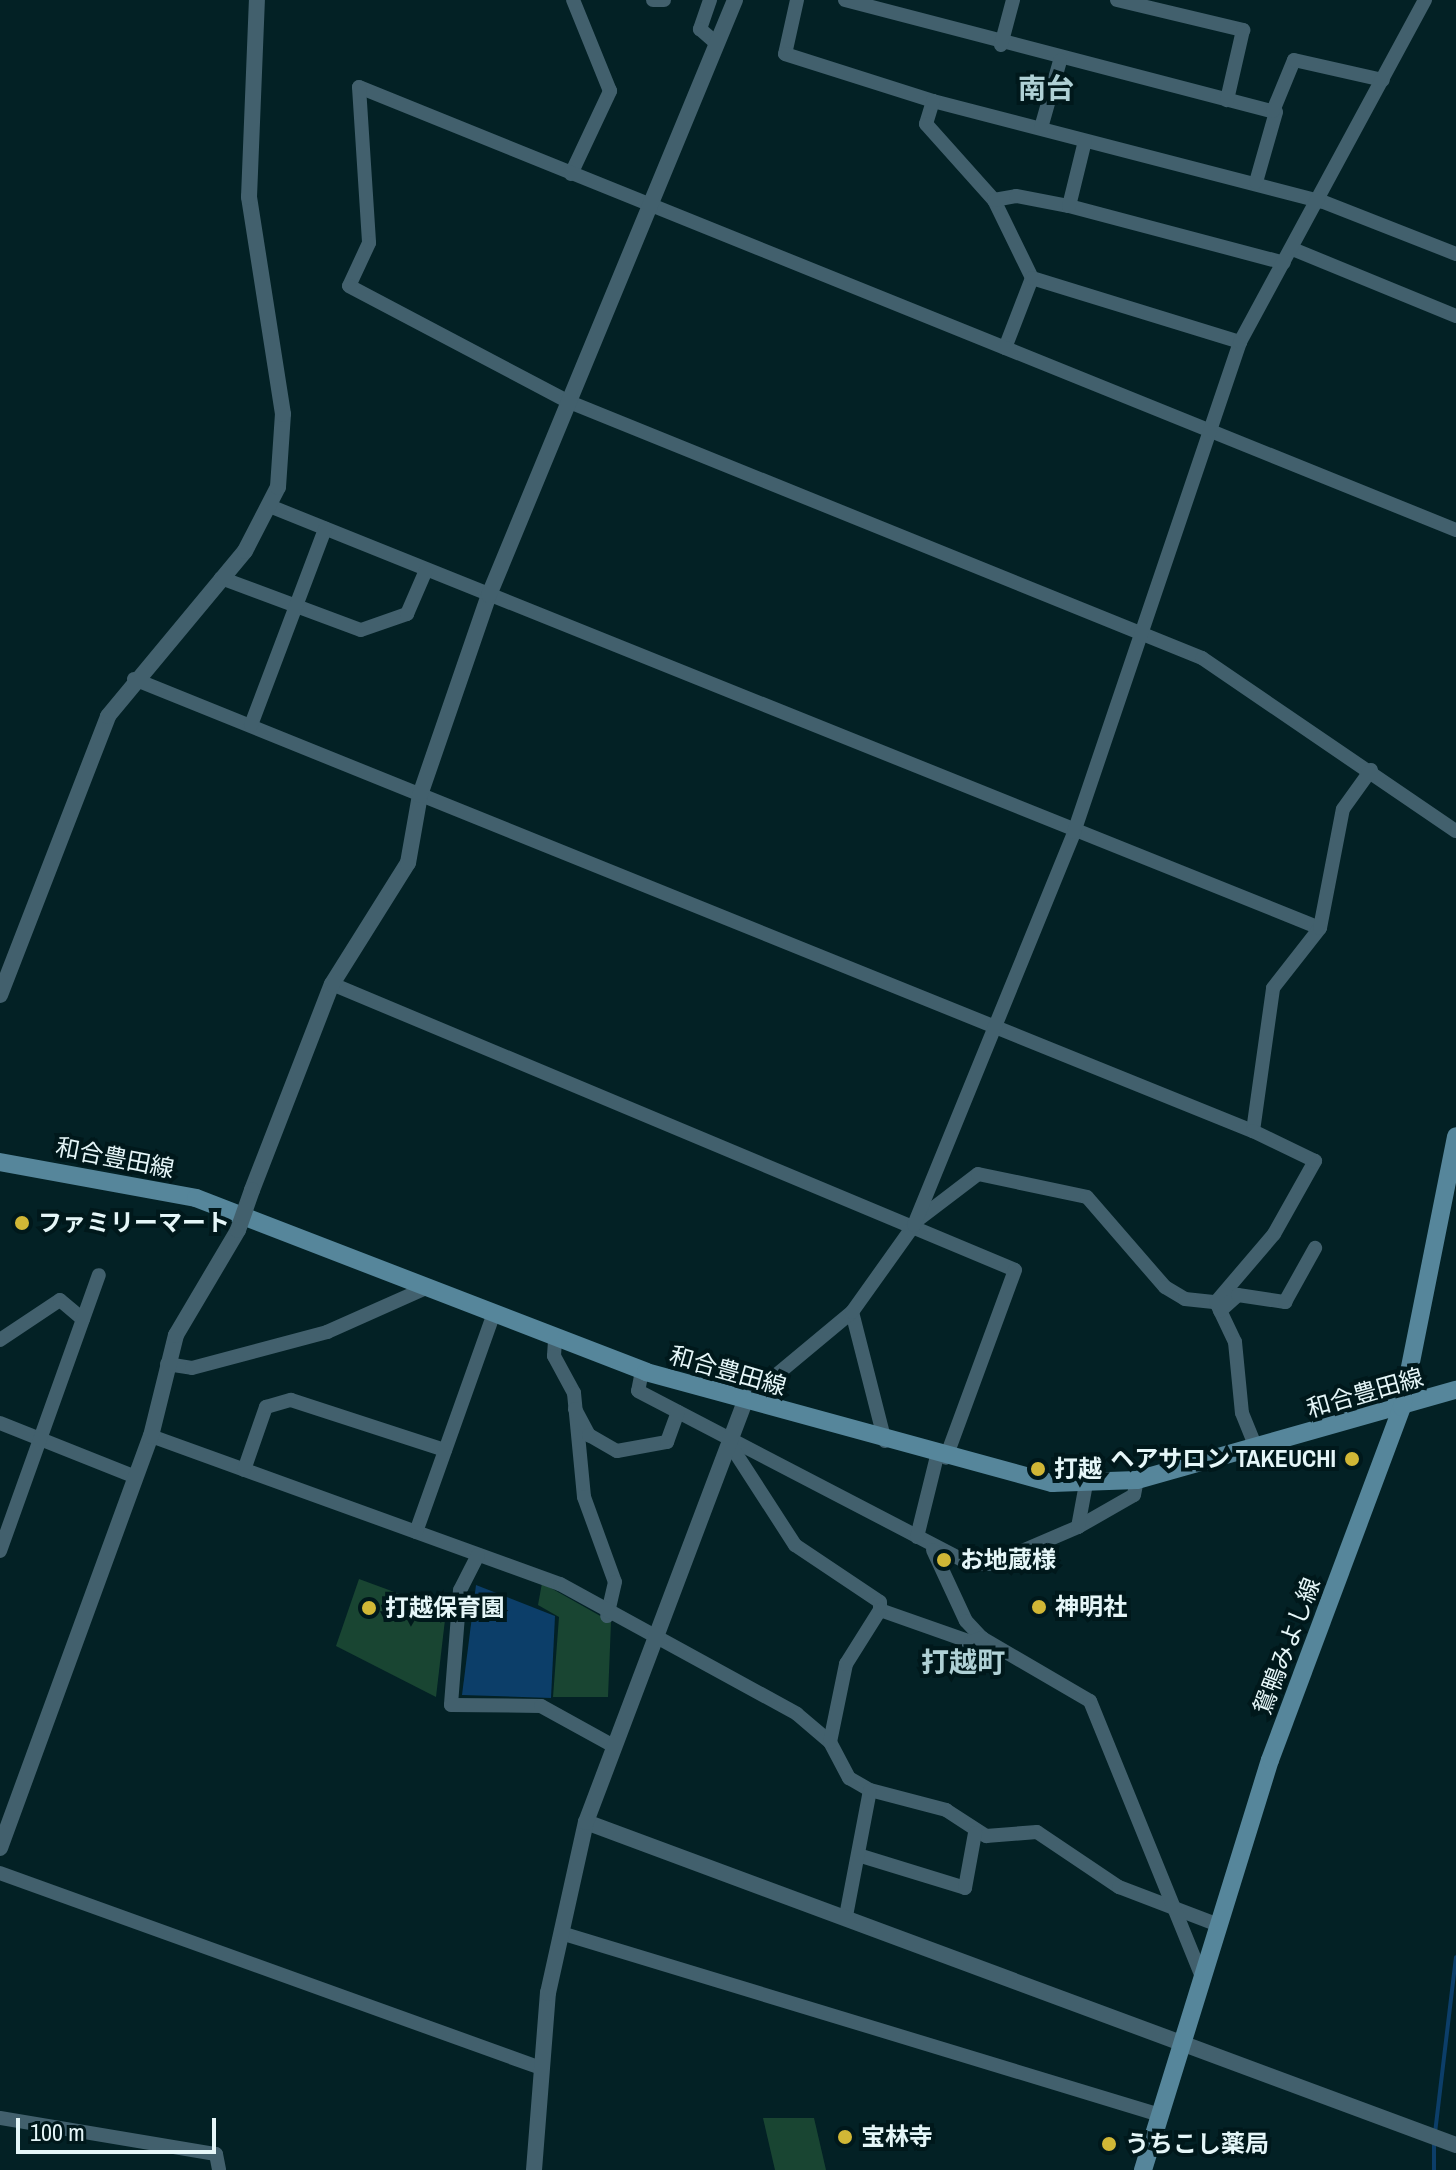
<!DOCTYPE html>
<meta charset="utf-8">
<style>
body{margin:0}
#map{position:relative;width:1456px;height:2170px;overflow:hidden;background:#032125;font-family:"Archivo Narrow","Noto Sans JP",sans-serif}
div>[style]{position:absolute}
.green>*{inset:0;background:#194532}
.water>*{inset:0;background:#0c3e69}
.stream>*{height:4px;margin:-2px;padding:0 2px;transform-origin:2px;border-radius:2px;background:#0c3e69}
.minor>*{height:14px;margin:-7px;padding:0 7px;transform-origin:7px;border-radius:7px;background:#42606d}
.tertiary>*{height:16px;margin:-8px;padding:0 8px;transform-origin:8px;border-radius:8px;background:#42606d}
.secondary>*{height:18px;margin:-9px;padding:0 9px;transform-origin:9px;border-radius:9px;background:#56869b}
.tertiary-bridge>*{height:16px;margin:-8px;padding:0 8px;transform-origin:8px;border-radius:8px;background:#42606d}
.dots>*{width:22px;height:22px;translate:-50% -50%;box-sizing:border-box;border:4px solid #00181b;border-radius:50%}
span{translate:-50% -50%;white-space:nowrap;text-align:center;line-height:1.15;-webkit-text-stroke:8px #00181b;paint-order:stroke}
.street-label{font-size:24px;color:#e5f6f8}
.poi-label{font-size:24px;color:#e5f6f8;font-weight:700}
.left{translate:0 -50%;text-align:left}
.right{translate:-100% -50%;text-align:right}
.quarter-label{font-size:28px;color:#afd0d5;font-weight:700}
.scale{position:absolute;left:16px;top:2118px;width:200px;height:36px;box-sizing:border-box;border:4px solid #e5f6f8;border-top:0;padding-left:10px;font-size:24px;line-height:28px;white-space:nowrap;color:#e5f6f8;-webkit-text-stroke:6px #00181b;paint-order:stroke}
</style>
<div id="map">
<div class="green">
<div style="clip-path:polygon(359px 1579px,446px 1611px,436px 1697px,336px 1646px)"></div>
<div style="clip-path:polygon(542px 1583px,611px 1622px,608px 1697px,553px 1697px,559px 1617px,538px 1605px)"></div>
<div style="clip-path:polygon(763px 2118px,814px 2118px,826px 2170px,775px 2170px)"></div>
</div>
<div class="water">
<div style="clip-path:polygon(476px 1585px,555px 1616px,551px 1698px,462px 1695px)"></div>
</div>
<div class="stream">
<div style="left:1435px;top:2133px;width:177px;rotate:-83.2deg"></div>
<div style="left:1434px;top:2170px;width:28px;rotate:-90deg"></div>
</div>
<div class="minor">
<div style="left:653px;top:0;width:11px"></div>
<div style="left:710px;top:0;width:31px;rotate:109deg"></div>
<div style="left:700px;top:29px;width:20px;rotate:41deg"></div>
<div style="left:797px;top:0;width:55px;rotate:102.5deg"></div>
<div style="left:785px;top:54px;width:155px;rotate:17.6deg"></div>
<div style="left:933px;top:101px;width:401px;rotate:14.5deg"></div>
<div style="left:1321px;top:201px;width:145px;rotate:21.4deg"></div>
<div style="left:845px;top:0;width:445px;rotate:14.6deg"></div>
<div style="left:1276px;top:112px;width:73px;rotate:105.9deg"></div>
<div style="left:1117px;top:0;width:130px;rotate:13.4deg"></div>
<div style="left:1243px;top:30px;width:72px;rotate:102.9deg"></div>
<div style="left:1001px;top:45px;width:47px;rotate:-75.1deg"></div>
<div style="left:933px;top:101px;width:24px;rotate:107deg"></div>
<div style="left:926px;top:124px;width:102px;rotate:48.2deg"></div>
<div style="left:994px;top:200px;width:87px;rotate:64deg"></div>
<div style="left:1032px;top:278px;width:75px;rotate:111.1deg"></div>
<div style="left:1273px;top:111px;width:55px;rotate:-67.6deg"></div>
<div style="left:1294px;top:60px;width:91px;rotate:12.7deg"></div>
<div style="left:1041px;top:128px;width:70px;rotate:-74.2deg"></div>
<div style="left:571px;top:174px;width:92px;rotate:-64.8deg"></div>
<div style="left:610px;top:91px;width:98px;rotate:-112.1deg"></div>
<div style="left:994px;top:200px;width:22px;rotate:-10deg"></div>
<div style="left:1016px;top:196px;width:54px;rotate:10.7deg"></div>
<div style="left:1069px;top:206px;width:222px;rotate:14.8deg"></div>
<div style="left:1069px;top:206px;width:67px;rotate:-76.2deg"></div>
<div style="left:1295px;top:250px;width:174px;rotate:22.3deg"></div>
<div style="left:1032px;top:278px;width:218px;rotate:17.1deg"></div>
<div style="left:272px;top:507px;width:1129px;rotate:21.89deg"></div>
<div style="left:1456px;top:530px;width:1183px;rotate:-158.01deg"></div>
<div style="left:359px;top:87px;width:156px;rotate:86.3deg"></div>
<div style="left:369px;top:243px;width:47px;rotate:114.9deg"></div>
<div style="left:349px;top:286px;width:246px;rotate:27.8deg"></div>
<div style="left:567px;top:401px;width:685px;rotate:22.03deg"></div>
<div style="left:1202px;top:658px;width:307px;rotate:34.3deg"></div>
<div style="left:221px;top:578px;width:149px;rotate:20.4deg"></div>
<div style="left:361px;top:630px;width:49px;rotate:-19.2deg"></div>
<div style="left:407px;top:614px;width:48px;rotate:-66.6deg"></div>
<div style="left:134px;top:679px;width:1207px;rotate:22deg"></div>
<div style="left:1253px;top:1131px;width:144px;rotate:-82deg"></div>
<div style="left:1273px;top:988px;width:76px;rotate:-51.9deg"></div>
<div style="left:1320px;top:928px;width:121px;rotate:-79.1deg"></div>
<div style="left:1343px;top:809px;width:48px;rotate:-54.3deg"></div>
<div style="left:251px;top:725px;width:210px;rotate:-69.3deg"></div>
<div style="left:332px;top:984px;width:740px;rotate:22.72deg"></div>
<div style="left:1015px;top:1270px;width:200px;rotate:110.2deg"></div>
<div style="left:919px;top:1219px;width:74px;rotate:-37.3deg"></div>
<div style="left:978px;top:1174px;width:111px;rotate:11.9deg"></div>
<div style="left:1087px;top:1197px;width:119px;rotate:49.1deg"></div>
<div style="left:1165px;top:1287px;width:23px;rotate:31deg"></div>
<div style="left:1185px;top:1299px;width:31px;rotate:6deg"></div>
<div style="left:1216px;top:1302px;width:44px;rotate:64.6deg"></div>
<div style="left:1235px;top:1342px;width:71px;rotate:84.4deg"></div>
<div style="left:1242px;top:1413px;width:38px;rotate:68deg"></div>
<div style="left:1216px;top:1302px;width:89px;rotate:-49.5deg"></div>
<div style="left:1274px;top:1234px;width:84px;rotate:-60.7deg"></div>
<div style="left:1315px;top:1161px;width:69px;rotate:-154.2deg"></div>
<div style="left:1220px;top:1311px;width:24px;rotate:-42deg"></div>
<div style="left:1238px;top:1295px;width:48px;rotate:8.5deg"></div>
<div style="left:1285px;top:1302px;width:62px;rotate:-60.9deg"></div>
<div style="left:852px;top:1312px;width:133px;rotate:75.7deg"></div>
<div style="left:0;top:1340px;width:72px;rotate:-33.7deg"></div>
<div style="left:60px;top:1300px;width:30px;rotate:40deg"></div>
<div style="left:555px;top:1341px;width:15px;rotate:94deg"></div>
<div style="left:554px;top:1356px;width:42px;rotate:61.6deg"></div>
<div style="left:574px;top:1393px;width:104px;rotate:84.5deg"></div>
<div style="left:584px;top:1497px;width:90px;rotate:70deg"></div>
<div style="left:615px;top:1582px;width:35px;rotate:103deg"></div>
<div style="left:167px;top:1364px;width:25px;rotate:9deg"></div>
<div style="left:192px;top:1368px;width:140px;rotate:-14.9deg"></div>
<div style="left:327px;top:1332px;width:108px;rotate:-24deg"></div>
<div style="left:642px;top:1371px;width:20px;rotate:101deg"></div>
<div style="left:638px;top:1391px;width:374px;rotate:27.5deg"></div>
<div style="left:970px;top:1564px;width:22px"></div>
<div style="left:992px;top:1564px;width:94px;rotate:-23.3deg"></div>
<div style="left:1078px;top:1527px;width:64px;rotate:-29.7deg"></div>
<div style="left:1134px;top:1495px;width:15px;rotate:-79deg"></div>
<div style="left:745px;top:1401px;width:139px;rotate:-39.8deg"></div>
<div style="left:852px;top:1312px;width:107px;rotate:-54.5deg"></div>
<div style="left:914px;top:1225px;width:424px;rotate:-67.8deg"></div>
<div style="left:1074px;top:832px;width:517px;rotate:-71.28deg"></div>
<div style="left:1240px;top:342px;width:389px;rotate:-61.6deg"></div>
<div style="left:575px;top:1409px;width:30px;rotate:62deg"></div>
<div style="left:589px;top:1435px;width:32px;rotate:30deg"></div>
<div style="left:617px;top:1451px;width:51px;rotate:-10.2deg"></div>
<div style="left:667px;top:1442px;width:32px;rotate:-70deg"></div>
<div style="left:0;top:1423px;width:146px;rotate:21.7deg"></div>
<div style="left:151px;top:1436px;width:435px;rotate:19.9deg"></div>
<div style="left:560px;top:1584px;width:270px;rotate:28.7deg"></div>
<div style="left:797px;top:1714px;width:43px;rotate:40.3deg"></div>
<div style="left:830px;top:1742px;width:41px;rotate:62.2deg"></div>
<div style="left:849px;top:1778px;width:24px;rotate:30deg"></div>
<div style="left:870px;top:1790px;width:79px;rotate:14.7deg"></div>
<div style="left:946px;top:1810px;width:48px;rotate:33deg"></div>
<div style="left:986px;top:1836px;width:51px;rotate:-4.5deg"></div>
<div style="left:1037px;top:1832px;width:99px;rotate:33.9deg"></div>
<div style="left:1119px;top:1887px;width:104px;rotate:20.9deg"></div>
<div style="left:731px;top:1446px;width:118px;rotate:57.1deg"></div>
<div style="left:795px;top:1545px;width:102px;rotate:33.8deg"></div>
<div style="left:880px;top:1602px;width:8px;rotate:90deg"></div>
<div style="left:244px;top:1470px;width:67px;rotate:-70.8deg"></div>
<div style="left:266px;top:1407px;width:26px;rotate:-16deg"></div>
<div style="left:291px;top:1400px;width:162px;rotate:18deg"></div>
<div style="left:1078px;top:1527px;width:44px;rotate:-79.5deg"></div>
<div style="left:416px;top:1532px;width:229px;rotate:-70.4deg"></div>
<div style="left:917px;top:1537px;width:83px;rotate:-76.1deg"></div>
<div style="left:933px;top:1550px;width:78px;rotate:65.1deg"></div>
<div style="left:966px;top:1621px;width:23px;rotate:47deg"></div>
<div style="left:982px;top:1638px;width:125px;rotate:30.3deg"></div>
<div style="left:1090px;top:1701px;width:298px;rotate:67.9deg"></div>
<div style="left:0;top:1551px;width:293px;rotate:-70.3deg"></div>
<div style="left:478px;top:1555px;width:39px;rotate:117deg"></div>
<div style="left:460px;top:1590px;width:115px;rotate:94.5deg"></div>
<div style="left:451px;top:1705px;width:90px;rotate:0.6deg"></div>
<div style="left:541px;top:1706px;width:81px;rotate:28.8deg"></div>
<div style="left:880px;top:1610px;width:96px;rotate:19.4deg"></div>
<div style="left:971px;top:1642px;width:12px;rotate:-20deg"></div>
<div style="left:830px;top:1742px;width:80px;rotate:-78.4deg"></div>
<div style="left:846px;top:1664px;width:64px;rotate:-57.8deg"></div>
<div style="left:858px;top:1855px;width:112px;rotate:17.1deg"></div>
<div style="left:965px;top:1888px;width:56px;rotate:-79.7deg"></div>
<div style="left:0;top:1873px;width:572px;rotate:19.83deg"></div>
<div style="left:846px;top:1916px;width:128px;rotate:-79.2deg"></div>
<div style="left:561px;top:1933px;width:626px;rotate:16.9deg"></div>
<div style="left:0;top:2118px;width:219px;rotate:9.5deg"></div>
<div style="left:216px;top:2154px;width:16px;rotate:79deg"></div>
</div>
<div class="tertiary">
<div style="left:0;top:995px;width:299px;rotate:-68.8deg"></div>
<div style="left:108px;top:716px;width:214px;rotate:-50.3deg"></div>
<div style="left:245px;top:551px;width:72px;rotate:-62.7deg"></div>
<div style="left:278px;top:487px;width:73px;rotate:-86.1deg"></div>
<div style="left:283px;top:414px;width:220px;rotate:-98.9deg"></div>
<div style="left:249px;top:197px;width:197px;rotate:-87.7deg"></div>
<div style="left:252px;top:1190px;width:221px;rotate:-68.8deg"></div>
<div style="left:332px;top:984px;width:143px;rotate:-57.9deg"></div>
<div style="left:408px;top:863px;width:69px;rotate:-80deg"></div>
<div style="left:420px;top:795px;width:212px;rotate:-71deg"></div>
<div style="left:489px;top:595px;width:644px;rotate:-67.54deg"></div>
<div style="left:586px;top:1822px;width:928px;rotate:20.37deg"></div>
<div style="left:0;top:1848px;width:439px;rotate:-69.9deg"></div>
<div style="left:151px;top:1436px;width:104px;rotate:-76.1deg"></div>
<div style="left:176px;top:1335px;width:122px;rotate:-59.4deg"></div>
<div style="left:534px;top:2170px;width:178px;rotate:-85.5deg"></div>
<div style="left:548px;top:1993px;width:175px;rotate:-77.5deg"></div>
<div style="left:586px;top:1822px;width:450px;rotate:-69.3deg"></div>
</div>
<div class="secondary">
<div style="left:0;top:1162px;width:199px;rotate:10.4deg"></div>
<div style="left:196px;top:1198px;width:482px;rotate:21.1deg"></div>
<div style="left:646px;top:1372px;width:421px;rotate:15.3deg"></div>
<div style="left:1052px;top:1483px;width:85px;rotate:-2deg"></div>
<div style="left:1137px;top:1480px;width:331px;rotate:-15.8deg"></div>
<div style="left:1143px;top:2170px;width:429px;rotate:-72.8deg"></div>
<div style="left:1270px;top:1760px;width:377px;rotate:-69.5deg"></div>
<div style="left:1402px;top:1407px;width:276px;rotate:-78.7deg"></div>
</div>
<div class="tertiary-bridge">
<div style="left:238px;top:1230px;width:42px;rotate:-70.7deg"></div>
</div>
<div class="dots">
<div style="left:22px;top:1223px;background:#d1b736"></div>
<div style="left:1352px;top:1459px;background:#d1b736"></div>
<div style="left:1038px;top:1469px;background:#d1b736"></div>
<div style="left:944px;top:1560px;background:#d1b736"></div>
<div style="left:1039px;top:1607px;background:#d1b736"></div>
<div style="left:369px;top:1608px;background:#d1b736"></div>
<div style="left:845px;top:2137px;background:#d1b736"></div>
<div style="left:1109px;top:2144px;background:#d1b736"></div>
</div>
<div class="street-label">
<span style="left:115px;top:1158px;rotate:11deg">和合豊田線</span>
<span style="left:728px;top:1371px;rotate:16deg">和合豊田線</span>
<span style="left:1365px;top:1393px;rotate:-16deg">和合豊田線</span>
<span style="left:1287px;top:1646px;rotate:-69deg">鴛鴨みよし線</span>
</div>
<div class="poi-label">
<span class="left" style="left:38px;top:1223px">ファミリーマート</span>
<span class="right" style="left:1336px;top:1459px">ヘアサロン TAKEUCHI</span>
<span class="left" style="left:1054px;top:1469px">打越</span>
<span class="left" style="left:960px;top:1560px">お地蔵様</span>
<span class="left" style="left:1055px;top:1607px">神明社</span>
<span class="left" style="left:385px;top:1608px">打越保育園</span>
<span class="left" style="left:861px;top:2137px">宝林寺</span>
<span class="left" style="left:1125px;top:2144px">うちこし薬局</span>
</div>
<div class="quarter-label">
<span style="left:1046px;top:88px">南台</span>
<span style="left:963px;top:1662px">打越町</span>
</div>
<div class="scale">100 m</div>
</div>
